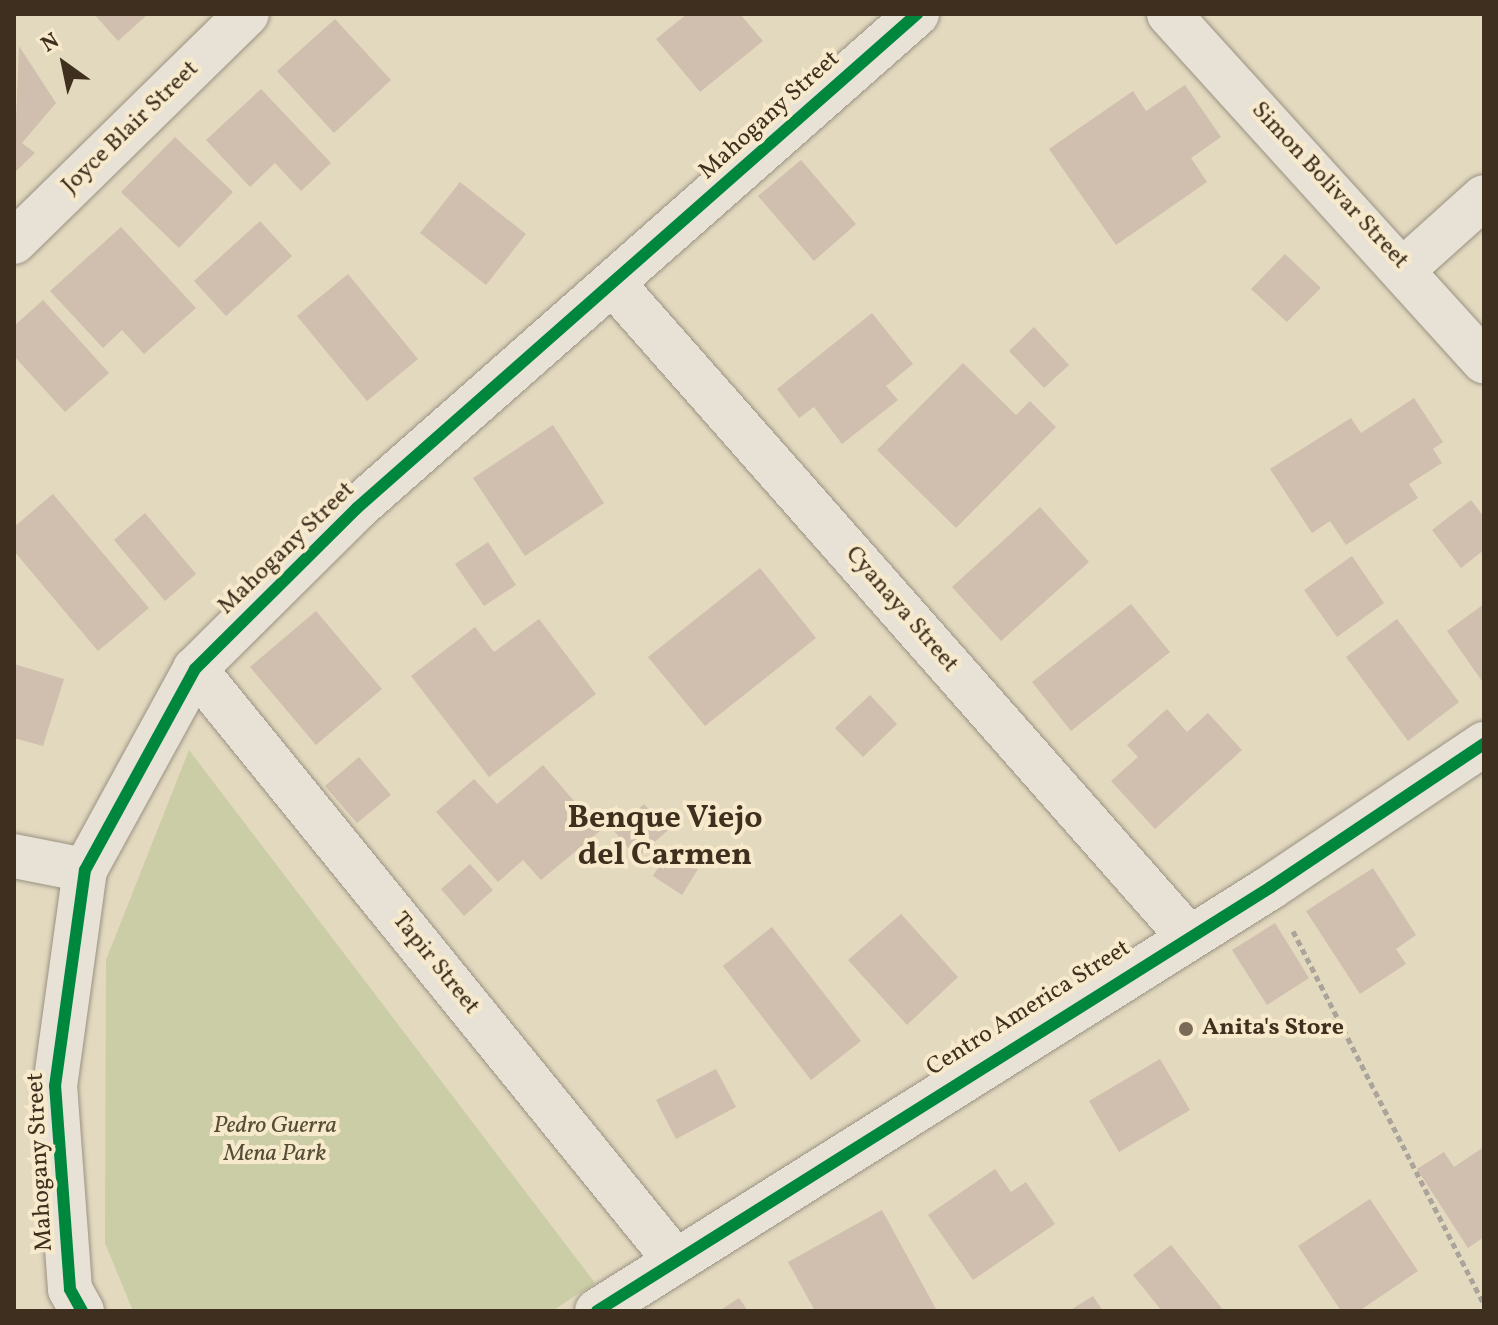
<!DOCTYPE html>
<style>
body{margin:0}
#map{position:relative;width:1498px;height:1325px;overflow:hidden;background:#e3d9bf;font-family:Vollkorn,serif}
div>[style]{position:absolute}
.green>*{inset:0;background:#cacda5}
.building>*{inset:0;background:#d0beae}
.path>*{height:5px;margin-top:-2.5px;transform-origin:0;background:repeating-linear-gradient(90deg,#aaa49a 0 6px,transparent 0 10px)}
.roads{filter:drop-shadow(0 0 2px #9a9282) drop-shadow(0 0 2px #9a9282)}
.minor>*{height:44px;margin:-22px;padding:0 22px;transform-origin:22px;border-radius:22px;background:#e8e2d6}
.cycleway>*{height:12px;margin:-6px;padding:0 6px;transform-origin:6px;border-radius:6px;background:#00873e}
.dots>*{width:22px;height:22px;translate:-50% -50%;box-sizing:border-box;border:4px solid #f7eacc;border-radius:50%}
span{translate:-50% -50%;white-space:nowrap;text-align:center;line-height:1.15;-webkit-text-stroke:8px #f7eacc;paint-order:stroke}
.street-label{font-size:24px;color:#3f2f1e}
.poi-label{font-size:24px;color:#3f2f1e;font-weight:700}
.left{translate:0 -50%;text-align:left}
.park-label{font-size:24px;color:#574d35;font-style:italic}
.district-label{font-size:32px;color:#3f2f1e;font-weight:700}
.frame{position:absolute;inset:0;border:16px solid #3f2f1e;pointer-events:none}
.north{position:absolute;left:24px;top:24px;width:80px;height:80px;-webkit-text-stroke:6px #f7eacc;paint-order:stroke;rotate:327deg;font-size:22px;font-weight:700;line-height:32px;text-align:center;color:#3f2f1e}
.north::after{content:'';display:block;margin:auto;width:28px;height:36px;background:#3f2f1e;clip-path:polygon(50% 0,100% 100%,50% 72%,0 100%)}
</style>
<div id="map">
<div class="green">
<div style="clip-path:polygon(189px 750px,595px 1283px,552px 1311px,133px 1311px,105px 1243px,106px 960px)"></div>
</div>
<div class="building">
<div style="clip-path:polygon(94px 14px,148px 14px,118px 41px)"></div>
<div style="clip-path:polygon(687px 14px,740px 14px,763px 41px,700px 92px,656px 39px)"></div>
<div style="clip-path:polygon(335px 19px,391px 80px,334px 133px,277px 71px)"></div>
<div style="clip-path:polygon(19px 46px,56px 103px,22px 143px,35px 153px,14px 173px)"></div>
<div style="clip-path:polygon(1185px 85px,1221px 137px,1191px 158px,1207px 182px,1116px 245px,1049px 149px,1133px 91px,1146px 111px)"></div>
<div style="clip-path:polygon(261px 89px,331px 163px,301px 191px,275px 163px,250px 187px,206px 140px)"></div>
<div style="clip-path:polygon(175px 137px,233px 192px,179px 248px,121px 192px)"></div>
<div style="clip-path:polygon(801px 160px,856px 224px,814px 261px,758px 196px)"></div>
<div style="clip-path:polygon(460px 182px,526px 234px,486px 285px,420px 233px)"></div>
<div style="clip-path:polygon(260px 221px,292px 256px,226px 316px,194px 281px)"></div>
<div style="clip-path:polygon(121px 227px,196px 308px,144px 354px,122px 330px,103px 348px,50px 291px)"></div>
<div style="clip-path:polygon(1285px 254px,1321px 288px,1287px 322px,1251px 289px)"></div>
<div style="clip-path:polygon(348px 274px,418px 359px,367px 401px,297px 316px)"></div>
<div style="clip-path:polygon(43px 300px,109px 373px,65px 412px,14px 356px,14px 326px)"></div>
<div style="clip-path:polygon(872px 313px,913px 364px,886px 386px,898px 400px,842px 444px,814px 407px,799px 418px,777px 389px)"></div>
<div style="clip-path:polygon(1034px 327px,1069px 365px,1044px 388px,1009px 351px)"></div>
<div style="clip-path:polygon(963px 363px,1016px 415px,1030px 401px,1056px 427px,956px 528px,877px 450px)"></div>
<div style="clip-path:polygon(1414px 398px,1443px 442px,1433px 449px,1442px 463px,1409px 484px,1418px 498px,1346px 545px,1330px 521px,1312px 533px,1270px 469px,1351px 418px,1361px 433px)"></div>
<div style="clip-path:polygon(553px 425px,604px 503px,525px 556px,473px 478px)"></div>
<div style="clip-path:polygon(53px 494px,149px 608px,98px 651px,14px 551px,14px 527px)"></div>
<div style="clip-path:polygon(1471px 500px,1484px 517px,1484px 550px,1461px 568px,1432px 530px)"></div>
<div style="clip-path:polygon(1040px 507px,1089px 562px,1001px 641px,952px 587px)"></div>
<div style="clip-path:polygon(145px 513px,196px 574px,165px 601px,114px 540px)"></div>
<div style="clip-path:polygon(488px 542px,516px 585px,484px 606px,455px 564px)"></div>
<div style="clip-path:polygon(1352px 556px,1384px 603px,1337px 637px,1304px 590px)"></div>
<div style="clip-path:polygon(760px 568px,816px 638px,705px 726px,648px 657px)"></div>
<div style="clip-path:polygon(1131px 604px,1170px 652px,1071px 731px,1032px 682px)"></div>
<div style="clip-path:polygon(1484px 604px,1484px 684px,1447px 631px)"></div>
<div style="clip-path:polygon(316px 611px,382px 689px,316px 745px,250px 667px)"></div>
<div style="clip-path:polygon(539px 619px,596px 694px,489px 777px,411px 676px,475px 627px,494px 652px)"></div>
<div style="clip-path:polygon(1397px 619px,1459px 702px,1408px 741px,1346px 657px)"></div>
<div style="clip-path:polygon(14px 664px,64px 679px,43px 746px,14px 738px)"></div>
<div style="clip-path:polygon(870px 695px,897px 724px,863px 757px,835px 728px)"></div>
<div style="clip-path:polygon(1167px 709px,1187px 732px,1208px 713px,1242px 750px,1155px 829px,1111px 781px,1138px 757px,1127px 745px)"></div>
<div style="clip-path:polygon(359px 757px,391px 795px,357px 823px,325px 786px)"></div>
<div style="clip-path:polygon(543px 765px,600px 831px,541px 880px,523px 860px,498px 882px,436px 812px,474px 779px,497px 804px)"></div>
<div style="clip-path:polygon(644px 804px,668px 830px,637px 858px,614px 831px)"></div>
<div style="clip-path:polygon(669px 850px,698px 869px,682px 895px,653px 876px)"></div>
<div style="clip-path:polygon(470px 864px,493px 890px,464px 916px,441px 889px)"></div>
<div style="clip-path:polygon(1373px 868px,1416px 935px,1396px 949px,1406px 964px,1360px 994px,1306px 911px)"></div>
<div style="clip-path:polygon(901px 914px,958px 977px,907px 1025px,848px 960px)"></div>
<div style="clip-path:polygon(1275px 923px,1309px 978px,1267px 1005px,1232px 950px)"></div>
<div style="clip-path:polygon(772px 927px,861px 1041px,811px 1080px,723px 966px)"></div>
<div style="clip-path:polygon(1160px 1059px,1190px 1110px,1119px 1152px,1089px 1101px)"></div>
<div style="clip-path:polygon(716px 1069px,736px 1107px,676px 1139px,656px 1100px)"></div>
<div style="clip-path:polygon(1484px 1147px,1484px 1237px,1468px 1248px,1417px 1169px,1444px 1152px,1454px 1167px)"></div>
<div style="clip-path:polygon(995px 1169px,1011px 1192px,1026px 1182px,1055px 1224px,973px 1280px,928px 1215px)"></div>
<div style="clip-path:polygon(1370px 1199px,1418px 1271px,1359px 1311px,1341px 1311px,1298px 1246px)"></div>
<div style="clip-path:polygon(882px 1210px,937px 1311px,815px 1311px,788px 1262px)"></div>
<div style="clip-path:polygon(1171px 1245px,1224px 1311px,1162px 1311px,1133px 1275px)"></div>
<div style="clip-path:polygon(1093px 1296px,1103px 1311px,1069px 1311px)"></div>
<div style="clip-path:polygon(739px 1298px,748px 1311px,719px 1311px)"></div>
</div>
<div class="path">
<div style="left:1293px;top:931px;width:420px;rotate:62.9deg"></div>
</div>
<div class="roads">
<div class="minor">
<div style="left:1169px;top:14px;width:469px;rotate:47.8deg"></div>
<div style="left:14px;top:242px;width:326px;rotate:-44.4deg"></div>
<div style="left:1405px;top:268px;width:106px;rotate:-41.9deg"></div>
<div style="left:615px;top:286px;width:865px;rotate:48.61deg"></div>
<div style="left:195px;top:669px;width:761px;rotate:50.92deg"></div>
<div style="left:14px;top:856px;width:72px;rotate:11.2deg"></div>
<div style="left:82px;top:1311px;width:25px;rotate:-119deg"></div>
<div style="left:70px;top:1289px;width:204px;rotate:-94.2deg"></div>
<div style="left:55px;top:1086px;width:218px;rotate:-82.1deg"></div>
<div style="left:85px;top:870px;width:229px;rotate:-61.3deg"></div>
<div style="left:195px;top:669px;width:228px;rotate:-44.8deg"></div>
<div style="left:357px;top:508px;width:747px;rotate:-41.42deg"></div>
<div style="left:597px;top:1311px;width:796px;rotate:-32.17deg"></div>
<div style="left:1271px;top:887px;width:257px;rotate:-33.9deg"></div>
</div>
</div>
<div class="cycleway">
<div style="left:82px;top:1311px;width:25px;rotate:-119deg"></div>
<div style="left:70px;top:1289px;width:204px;rotate:-94.2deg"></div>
<div style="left:55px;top:1086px;width:218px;rotate:-82.1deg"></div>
<div style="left:85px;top:870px;width:229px;rotate:-61.3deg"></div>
<div style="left:195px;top:669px;width:228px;rotate:-44.8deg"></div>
<div style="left:357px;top:508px;width:747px;rotate:-41.42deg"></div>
<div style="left:597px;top:1311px;width:796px;rotate:-32.17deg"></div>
<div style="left:1271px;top:887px;width:257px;rotate:-33.9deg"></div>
</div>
<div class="dots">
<div style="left:1186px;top:1029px;background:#786a56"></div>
</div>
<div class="street-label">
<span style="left:770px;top:116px;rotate:-42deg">Mahogany Street</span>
<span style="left:131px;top:128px;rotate:-44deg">Joyce Blair Street</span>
<span style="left:1329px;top:186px;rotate:47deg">Simon Bolivar Street</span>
<span style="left:287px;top:549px;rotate:-44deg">Mahogany Street</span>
<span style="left:901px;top:610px;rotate:49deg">Cyanaya Street</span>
<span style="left:435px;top:964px;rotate:51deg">Tapir Street</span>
<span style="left:1029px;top:1009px;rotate:-32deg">Centro America Street</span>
<span style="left:41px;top:1162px;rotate:-93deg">Mahogany Street</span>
</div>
<div class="poi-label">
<span class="left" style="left:1202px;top:1029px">Anita's Store</span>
</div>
<div class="park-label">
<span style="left:275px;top:1141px">Pedro Guerra<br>Mena Park</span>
</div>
<div class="district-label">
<span style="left:665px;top:838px">Benque Viejo<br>del Carmen</span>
</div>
<div class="frame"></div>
<div class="north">N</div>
</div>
